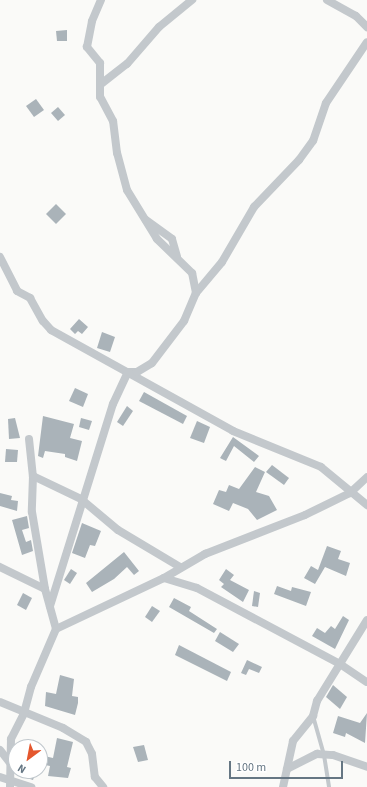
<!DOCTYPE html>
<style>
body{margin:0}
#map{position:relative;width:367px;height:787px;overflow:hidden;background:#fafaf8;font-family:"Source Sans 3",sans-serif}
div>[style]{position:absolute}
.building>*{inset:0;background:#aab3b9}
.service>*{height:4px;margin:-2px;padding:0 2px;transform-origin:2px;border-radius:2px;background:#c3c8cc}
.minor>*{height:8px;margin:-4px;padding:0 4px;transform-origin:4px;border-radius:4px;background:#c3c8cc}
span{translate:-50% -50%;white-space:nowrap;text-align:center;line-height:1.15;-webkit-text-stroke:4px #fff;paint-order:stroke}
.north{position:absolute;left:8px;top:739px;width:40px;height:40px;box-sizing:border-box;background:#fff;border:1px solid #c1c8cd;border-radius:50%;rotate:212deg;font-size:11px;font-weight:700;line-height:16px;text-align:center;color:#657683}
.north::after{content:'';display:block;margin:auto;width:14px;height:18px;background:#e4572e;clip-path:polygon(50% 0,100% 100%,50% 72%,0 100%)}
.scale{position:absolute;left:229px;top:761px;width:114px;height:18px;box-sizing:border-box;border:2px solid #657683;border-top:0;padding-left:5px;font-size:12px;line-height:14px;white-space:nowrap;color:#657683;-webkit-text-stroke:3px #fff;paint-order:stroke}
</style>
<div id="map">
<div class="building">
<div style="clip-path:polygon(67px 30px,67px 41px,57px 41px,56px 31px)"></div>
<div style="clip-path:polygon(36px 99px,44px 110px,34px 117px,26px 106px)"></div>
<div style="clip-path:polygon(58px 107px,65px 115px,58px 121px,51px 113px)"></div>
<div style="clip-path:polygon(56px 204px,66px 214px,56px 224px,46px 214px)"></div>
<div style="clip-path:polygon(79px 319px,88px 327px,82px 334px,78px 331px,75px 334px,70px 329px)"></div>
<div style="clip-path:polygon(102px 332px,115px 337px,110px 352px,97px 348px)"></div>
<div style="clip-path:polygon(75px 388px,88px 394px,83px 407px,69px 401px)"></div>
<div style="clip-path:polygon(144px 392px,187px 416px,183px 424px,139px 401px)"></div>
<div style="clip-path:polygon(127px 406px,133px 411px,123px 426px,117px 422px)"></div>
<div style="clip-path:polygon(43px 416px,74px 424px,70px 438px,82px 441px,77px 461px,65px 457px,65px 454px,45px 451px,43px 458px,38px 456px)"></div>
<div style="clip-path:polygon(15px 418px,20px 438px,9px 439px,8px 419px)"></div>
<div style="clip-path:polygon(81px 418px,92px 421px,89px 430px,79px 427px)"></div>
<div style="clip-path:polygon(197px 421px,210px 427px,204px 443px,190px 438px)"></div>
<div style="clip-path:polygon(233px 437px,259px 456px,254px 462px,234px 446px,226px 461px,220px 458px)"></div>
<div style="clip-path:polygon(6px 449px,18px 450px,17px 462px,5px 462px)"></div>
<div style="clip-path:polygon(272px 465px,289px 478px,284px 485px,266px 472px)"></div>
<div style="clip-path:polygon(255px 467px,265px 472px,256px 492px,269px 496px,277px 510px,257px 520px,248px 509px,233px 503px,229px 511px,213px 504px,219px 490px,226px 492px,229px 485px,239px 489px)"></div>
<div style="clip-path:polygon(0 493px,12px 496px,11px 500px,18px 501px,17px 511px,0 506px)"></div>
<div style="clip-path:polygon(27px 516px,29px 528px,22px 530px,26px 542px,31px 540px,33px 551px,22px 555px,12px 520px)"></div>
<div style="clip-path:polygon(82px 523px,101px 531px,95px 546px,90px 545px,85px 558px,72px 553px)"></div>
<div style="clip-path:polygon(327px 546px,341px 551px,338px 559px,350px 563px,346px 576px,325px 567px,315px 584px,304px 578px,311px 566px,318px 570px)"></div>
<div style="clip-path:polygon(124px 552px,139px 571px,134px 575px,127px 567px,114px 579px,92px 592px,86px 583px)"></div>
<div style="clip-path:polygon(71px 569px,77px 573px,70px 584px,64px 580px)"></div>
<div style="clip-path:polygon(226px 569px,234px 575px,230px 580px,249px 590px,243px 602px,221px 587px,224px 584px,219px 580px)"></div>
<div style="clip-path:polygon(277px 586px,291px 591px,292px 587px,311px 592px,306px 606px,274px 594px)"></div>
<div style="clip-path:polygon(254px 591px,260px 593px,258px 607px,252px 606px)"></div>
<div style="clip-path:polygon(23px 593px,32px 598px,26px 610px,17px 605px)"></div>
<div style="clip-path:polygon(174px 598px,191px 607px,189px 611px,217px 629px,214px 633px,169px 607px)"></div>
<div style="clip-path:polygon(152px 606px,160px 611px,152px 622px,145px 617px)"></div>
<div style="clip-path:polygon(343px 616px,349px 620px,335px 649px,312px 636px,317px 628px,325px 633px,331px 626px,335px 629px)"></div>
<div style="clip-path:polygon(220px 632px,239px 644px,233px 652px,215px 641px)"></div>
<div style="clip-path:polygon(179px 645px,231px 672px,227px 681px,175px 655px)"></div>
<div style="clip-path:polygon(247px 660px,262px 667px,259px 673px,249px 669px,246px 675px,241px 673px)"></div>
<div style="clip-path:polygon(60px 675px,74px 679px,72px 696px,78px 697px,78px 703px,75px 715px,45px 706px,46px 692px,56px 694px)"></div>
<div style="clip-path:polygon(333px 685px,347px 697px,340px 709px,326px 697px)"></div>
<div style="clip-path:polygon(367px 713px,365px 743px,346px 733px,345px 737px,333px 733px,338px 716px,360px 723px)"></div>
<div style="clip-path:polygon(57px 738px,73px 742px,67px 767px,71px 768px,68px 778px,48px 776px,50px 766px,40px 764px,40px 755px,53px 758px)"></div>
<div style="clip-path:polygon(144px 745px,148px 760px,138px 762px,133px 747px)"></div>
<div style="clip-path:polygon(22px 771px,36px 771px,33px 780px,21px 776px)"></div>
</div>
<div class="service">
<div style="left:313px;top:716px;width:41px;rotate:74.2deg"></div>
<div style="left:324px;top:755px;width:32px;rotate:81deg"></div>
</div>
<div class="minor">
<div style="left:327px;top:0;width:33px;rotate:29deg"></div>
<div style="left:356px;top:16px;width:16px;rotate:45deg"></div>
<div style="left:101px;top:84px;width:33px;rotate:-38deg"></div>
<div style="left:127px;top:64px;width:49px;rotate:-49.1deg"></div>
<div style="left:159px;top:27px;width:43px;rotate:-39.3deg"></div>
<div style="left:146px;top:220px;width:32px;rotate:36deg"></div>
<div style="left:172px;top:239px;width:18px;rotate:74deg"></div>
<div style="left:0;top:257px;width:38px;rotate:63deg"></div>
<div style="left:17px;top:291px;width:15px;rotate:28deg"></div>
<div style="left:30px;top:298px;width:26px;rotate:61deg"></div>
<div style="left:43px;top:321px;width:12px;rotate:48deg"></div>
<div style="left:51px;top:330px;width:208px;rotate:29deg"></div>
<div style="left:233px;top:431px;width:95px;rotate:22.2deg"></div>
<div style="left:321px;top:467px;width:60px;rotate:39.6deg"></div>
<div style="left:196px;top:293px;width:40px;rotate:-50deg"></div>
<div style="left:222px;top:262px;width:64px;rotate:-59.8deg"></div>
<div style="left:254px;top:207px;width:65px;rotate:-46.2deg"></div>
<div style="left:299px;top:160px;width:24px;rotate:-54deg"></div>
<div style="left:313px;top:141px;width:40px;rotate:-71.1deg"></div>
<div style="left:326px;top:103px;width:73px;rotate:-56.1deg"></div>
<div style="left:29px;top:439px;width:37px;rotate:84deg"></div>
<div style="left:33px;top:476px;width:36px;rotate:92deg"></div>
<div style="left:32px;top:512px;width:78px;rotate:80.4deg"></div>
<div style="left:33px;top:476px;width:53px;rotate:25.6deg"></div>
<div style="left:81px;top:499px;width:48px;rotate:40deg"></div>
<div style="left:118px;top:530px;width:72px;rotate:30.8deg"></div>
<div style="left:0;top:567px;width:50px;rotate:26.1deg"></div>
<div style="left:45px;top:589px;width:41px;rotate:74.6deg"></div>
<div style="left:164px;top:578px;width:34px;rotate:17deg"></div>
<div style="left:197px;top:588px;width:162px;rotate:28deg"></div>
<div style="left:340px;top:664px;width:32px;rotate:34deg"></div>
<div style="left:50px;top:606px;width:212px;rotate:-72.7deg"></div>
<div style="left:113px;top:404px;width:35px;rotate:-65deg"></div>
<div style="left:128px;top:372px;width:9px"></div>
<div style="left:137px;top:372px;width:17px;rotate:-31deg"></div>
<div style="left:152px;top:363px;width:53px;rotate:-52.7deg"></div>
<div style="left:184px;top:321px;width:30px;rotate:-67deg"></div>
<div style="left:196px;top:293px;width:20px;rotate:-101deg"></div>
<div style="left:192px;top:273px;width:49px;rotate:-135.8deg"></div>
<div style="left:157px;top:239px;width:57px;rotate:-121.5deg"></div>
<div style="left:127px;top:190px;width:38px;rotate:-105deg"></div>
<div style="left:117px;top:153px;width:32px;rotate:-97deg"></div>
<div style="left:113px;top:121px;width:27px;rotate:-118deg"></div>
<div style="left:100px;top:97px;width:34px;rotate:-90deg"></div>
<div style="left:100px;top:63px;width:21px;rotate:-129deg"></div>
<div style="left:87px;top:47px;width:26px;rotate:-79deg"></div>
<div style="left:92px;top:21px;width:23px;rotate:-67deg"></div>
<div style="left:0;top:702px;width:68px;rotate:22.4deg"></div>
<div style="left:63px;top:728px;width:27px;rotate:31deg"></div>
<div style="left:86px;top:742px;width:13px;rotate:63deg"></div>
<div style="left:92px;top:754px;width:23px;rotate:83deg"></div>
<div style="left:95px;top:777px;width:13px;rotate:51deg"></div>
<div style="left:0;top:750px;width:18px;rotate:52deg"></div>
<div style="left:287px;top:769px;width:34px;rotate:-27deg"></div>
<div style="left:317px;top:754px;width:16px;rotate:4deg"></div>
<div style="left:333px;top:755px;width:36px;rotate:19deg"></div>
<div style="left:0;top:777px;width:33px;rotate:18deg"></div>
<div style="left:10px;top:787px;width:48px;rotate:-88.8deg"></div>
<div style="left:11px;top:739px;width:29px;rotate:-63deg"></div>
<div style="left:24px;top:713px;width:27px;rotate:-75deg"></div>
<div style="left:31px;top:687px;width:63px;rotate:-66.7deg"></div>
<div style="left:56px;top:629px;width:119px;rotate:-25.3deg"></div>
<div style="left:164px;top:578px;width:48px;rotate:-30.3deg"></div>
<div style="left:205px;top:554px;width:107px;rotate:-21.3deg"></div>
<div style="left:305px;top:515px;width:50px;rotate:-26.1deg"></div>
<div style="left:350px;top:493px;width:23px;rotate:-43deg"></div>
<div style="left:283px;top:787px;width:47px;rotate:-77.7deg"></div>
<div style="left:293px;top:741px;width:32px;rotate:-51deg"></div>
<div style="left:313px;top:716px;width:16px;rotate:-75deg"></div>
<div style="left:317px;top:701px;width:95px;rotate:-58.3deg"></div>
</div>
<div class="north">N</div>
<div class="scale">100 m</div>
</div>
